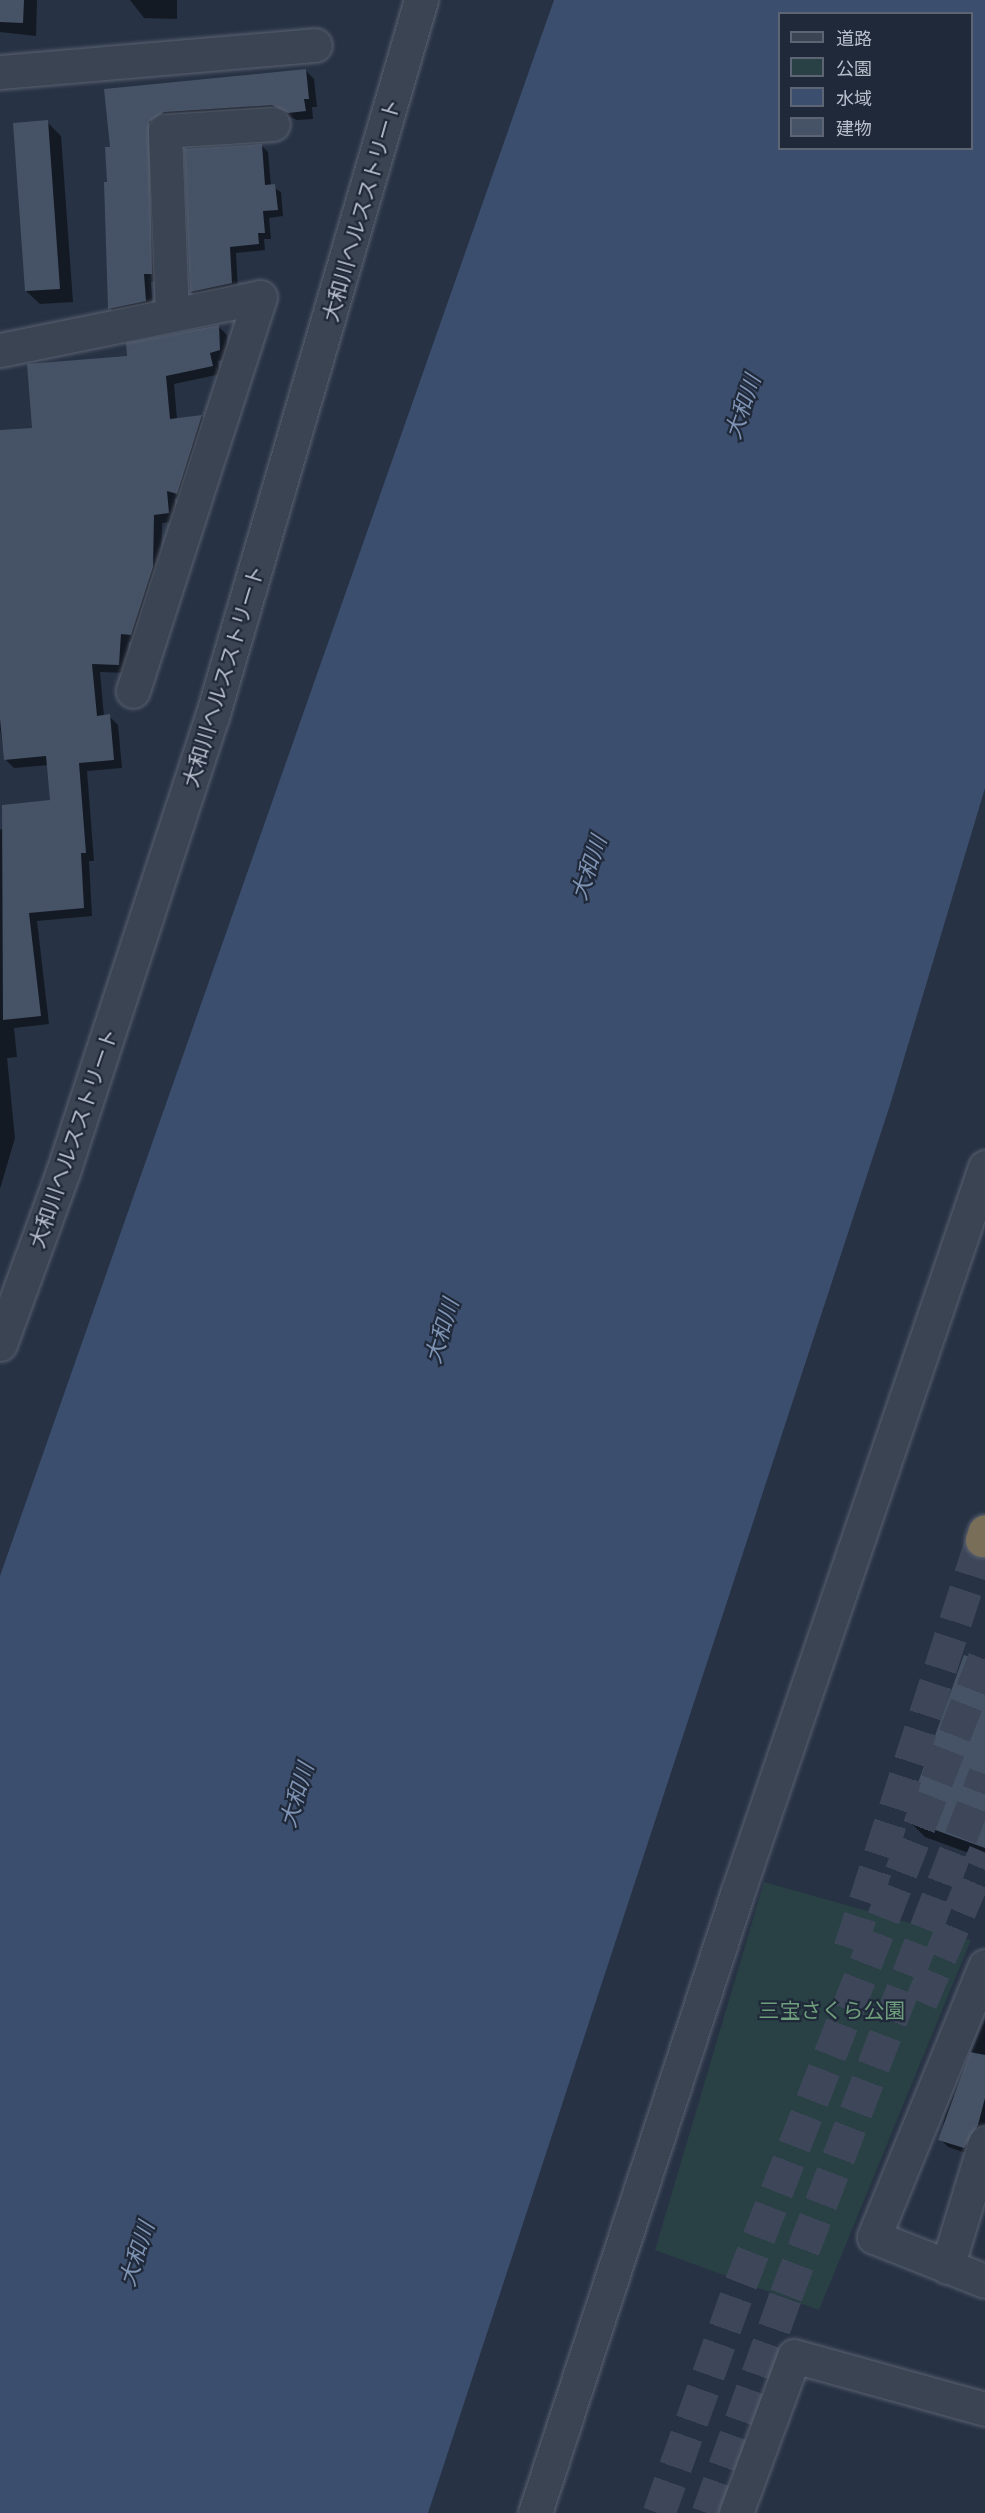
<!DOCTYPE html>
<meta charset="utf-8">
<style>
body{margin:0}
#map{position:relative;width:985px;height:2513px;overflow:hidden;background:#273244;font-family:Manrope,"Noto Sans JP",sans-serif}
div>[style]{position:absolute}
.green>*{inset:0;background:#294145}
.water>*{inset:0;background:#3c4e6d}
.shadow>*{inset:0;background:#0007}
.building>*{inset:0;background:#465266}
.highway-tunnel>*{height:33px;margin-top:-16.5px;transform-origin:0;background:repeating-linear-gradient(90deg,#3d4759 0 33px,transparent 0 49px)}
.roads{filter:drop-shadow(0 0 2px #5a6271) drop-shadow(0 0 2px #5a6271)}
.minor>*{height:33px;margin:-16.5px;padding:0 16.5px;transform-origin:16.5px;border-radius:16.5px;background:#3b4453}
.highway>*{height:33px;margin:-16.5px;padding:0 16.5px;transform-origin:16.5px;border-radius:16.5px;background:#796e58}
span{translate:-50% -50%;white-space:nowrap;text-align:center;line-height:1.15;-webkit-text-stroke:4.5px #202939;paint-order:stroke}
.street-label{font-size:21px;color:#b9c0cd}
.park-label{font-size:21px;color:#6f9e7c}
.water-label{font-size:22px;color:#7f94b4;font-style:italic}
.legend{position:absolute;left:778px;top:12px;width:195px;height:138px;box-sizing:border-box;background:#202939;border:2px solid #5d6574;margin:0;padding:8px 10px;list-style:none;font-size:18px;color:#b9c0cd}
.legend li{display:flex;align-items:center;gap:12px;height:30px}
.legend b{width:30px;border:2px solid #5d6574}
</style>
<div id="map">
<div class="green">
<div style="clip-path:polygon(764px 1882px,971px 1940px,819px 2310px,655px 2250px)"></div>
</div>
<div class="water">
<div style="clip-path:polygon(evenodd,554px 0,985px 0,985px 788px,890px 1105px,428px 2513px,0 2513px,0 1576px,554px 0,780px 14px,972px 14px,972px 148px,780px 148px,780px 14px)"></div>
</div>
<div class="shadow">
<div style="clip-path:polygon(0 0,37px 0,36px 36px,0 32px)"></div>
<div style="clip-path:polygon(130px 0,177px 0,177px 19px,144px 18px)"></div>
<div style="clip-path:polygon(306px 71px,314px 79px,317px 107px,312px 107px,313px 119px,297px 120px,281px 113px,162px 123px,159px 281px,151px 282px,153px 309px,118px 316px,110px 308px,112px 148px,106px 90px)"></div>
<div style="clip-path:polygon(47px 122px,61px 136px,73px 302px,40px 304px,26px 291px)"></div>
<div style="clip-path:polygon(261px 145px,268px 152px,271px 186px,281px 192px,283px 216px,269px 218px,271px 239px,264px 239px,265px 250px,236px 253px,238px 290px,198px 298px,191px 292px)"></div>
<div style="clip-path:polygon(218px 326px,227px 335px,228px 359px,218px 361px,221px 374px,174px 384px,177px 419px,202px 416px,210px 425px,186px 501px,175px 499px,177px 522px,162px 523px,161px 576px,140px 643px,129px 642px,127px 673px,100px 672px,104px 716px,109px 716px,118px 725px,122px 768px,87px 771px,94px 861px,89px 861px,92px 916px,37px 921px,49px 1024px,14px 1028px,17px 1057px,7px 1058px,15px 1138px,0 1189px,0 830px,52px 802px,49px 765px,14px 768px,5px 759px,0 729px,0 432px,33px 429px,129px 357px)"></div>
<div style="clip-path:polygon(985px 1664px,985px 1859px,925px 1837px,907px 1819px)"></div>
<div style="clip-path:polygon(985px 2019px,985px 2131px,972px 2155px,948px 2147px,940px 2139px,945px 2116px)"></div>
</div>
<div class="building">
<div style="clip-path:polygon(0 0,24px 0,23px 23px,0 22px)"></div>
<div style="clip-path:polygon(306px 69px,309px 99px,304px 99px,306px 111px,288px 113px,272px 105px,164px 112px,149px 122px,152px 274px,144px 274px,146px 301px,108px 309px,104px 182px,107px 182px,105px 147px,110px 147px,104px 89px)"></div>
<div style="clip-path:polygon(48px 120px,60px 289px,25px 291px,13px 123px)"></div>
<div style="clip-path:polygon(262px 144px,265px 185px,275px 184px,278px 210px,263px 211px,265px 233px,258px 233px,259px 244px,230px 247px,232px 283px,190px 292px,184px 149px)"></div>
<div style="clip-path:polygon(219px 325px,220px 350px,210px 353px,213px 366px,166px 376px,170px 419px,202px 415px,177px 494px,167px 491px,169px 513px,154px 515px,153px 567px,131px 635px,121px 634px,119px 665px,92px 664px,97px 716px,110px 714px,114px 760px,79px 763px,86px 853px,81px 853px,84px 908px,29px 913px,41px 1016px,3px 1020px,2px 805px,50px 800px,46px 756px,4px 760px,0 719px,0 430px,32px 428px,27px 364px,127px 356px,126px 343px)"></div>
<div style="clip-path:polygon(964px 1655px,985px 1662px,985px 1848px,905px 1819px)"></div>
<div style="clip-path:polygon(970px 2052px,985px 2055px,985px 2098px,978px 2125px,964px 2148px,938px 2140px)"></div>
</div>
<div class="highway-tunnel">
<div style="left:850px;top:1948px;width:429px;rotate:-72.1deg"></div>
<div style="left:921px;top:2002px;width:163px;rotate:-66.9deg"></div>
<div style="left:659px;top:2513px;width:244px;rotate:-70.4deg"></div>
<div style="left:741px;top:2283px;width:672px;rotate:-68.71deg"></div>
<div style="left:708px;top:2513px;width:232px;rotate:-70.3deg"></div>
<div style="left:786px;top:2295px;width:558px;rotate:-69.1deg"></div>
</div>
<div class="roads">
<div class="minor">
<div style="left:0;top:72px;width:316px;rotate:-4.9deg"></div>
<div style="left:172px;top:315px;width:184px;rotate:-92.2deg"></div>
<div style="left:165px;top:131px;width:108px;rotate:-3.7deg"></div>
<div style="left:0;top:350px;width:265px;rotate:-11.5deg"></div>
<div style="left:260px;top:297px;width:414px;rotate:107.9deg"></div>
<div style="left:0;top:1344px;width:183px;rotate:-69.9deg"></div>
<div style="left:63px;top:1172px;width:479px;rotate:-71.9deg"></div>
<div style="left:212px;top:717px;width:747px;rotate:-73.75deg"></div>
<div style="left:985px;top:1966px;width:293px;rotate:112.3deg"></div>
<div style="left:874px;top:2237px;width:119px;rotate:21.6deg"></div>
<div style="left:947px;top:2267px;width:130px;rotate:-73deg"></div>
<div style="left:535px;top:2513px;width:654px;rotate:-71.93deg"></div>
<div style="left:738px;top:1891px;width:765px;rotate:-71.16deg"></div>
<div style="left:736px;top:2513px;width:167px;rotate:-69.7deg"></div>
<div style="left:794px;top:2356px;width:198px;rotate:15.5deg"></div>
</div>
<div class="highway">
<div style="left:982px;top:1540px;width:9px;rotate:-72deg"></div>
</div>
</div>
<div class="street-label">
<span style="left:361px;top:210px;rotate:-74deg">大和川ヘルスストリート</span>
<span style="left:223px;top:676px;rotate:-73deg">大和川ヘルスストリート</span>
<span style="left:73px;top:1138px;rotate:-71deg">大和川ヘルスストリート</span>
</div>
<div class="park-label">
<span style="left:832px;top:2010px">三宝さくら公園</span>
</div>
<div class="water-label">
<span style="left:743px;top:407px;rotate:-71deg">大和川</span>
<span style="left:589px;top:868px;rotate:-71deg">大和川</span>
<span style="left:442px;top:1331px;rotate:-73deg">大和川</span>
<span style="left:297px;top:1795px;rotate:-73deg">大和川</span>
<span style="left:137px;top:2254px;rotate:-72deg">大和川</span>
</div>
<ul class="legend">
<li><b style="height:8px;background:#3b4453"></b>道路</li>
<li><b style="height:16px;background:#294145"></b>公園</li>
<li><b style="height:16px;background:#3c4e6d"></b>水域</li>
<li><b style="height:16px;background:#465266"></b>建物</li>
</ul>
</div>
